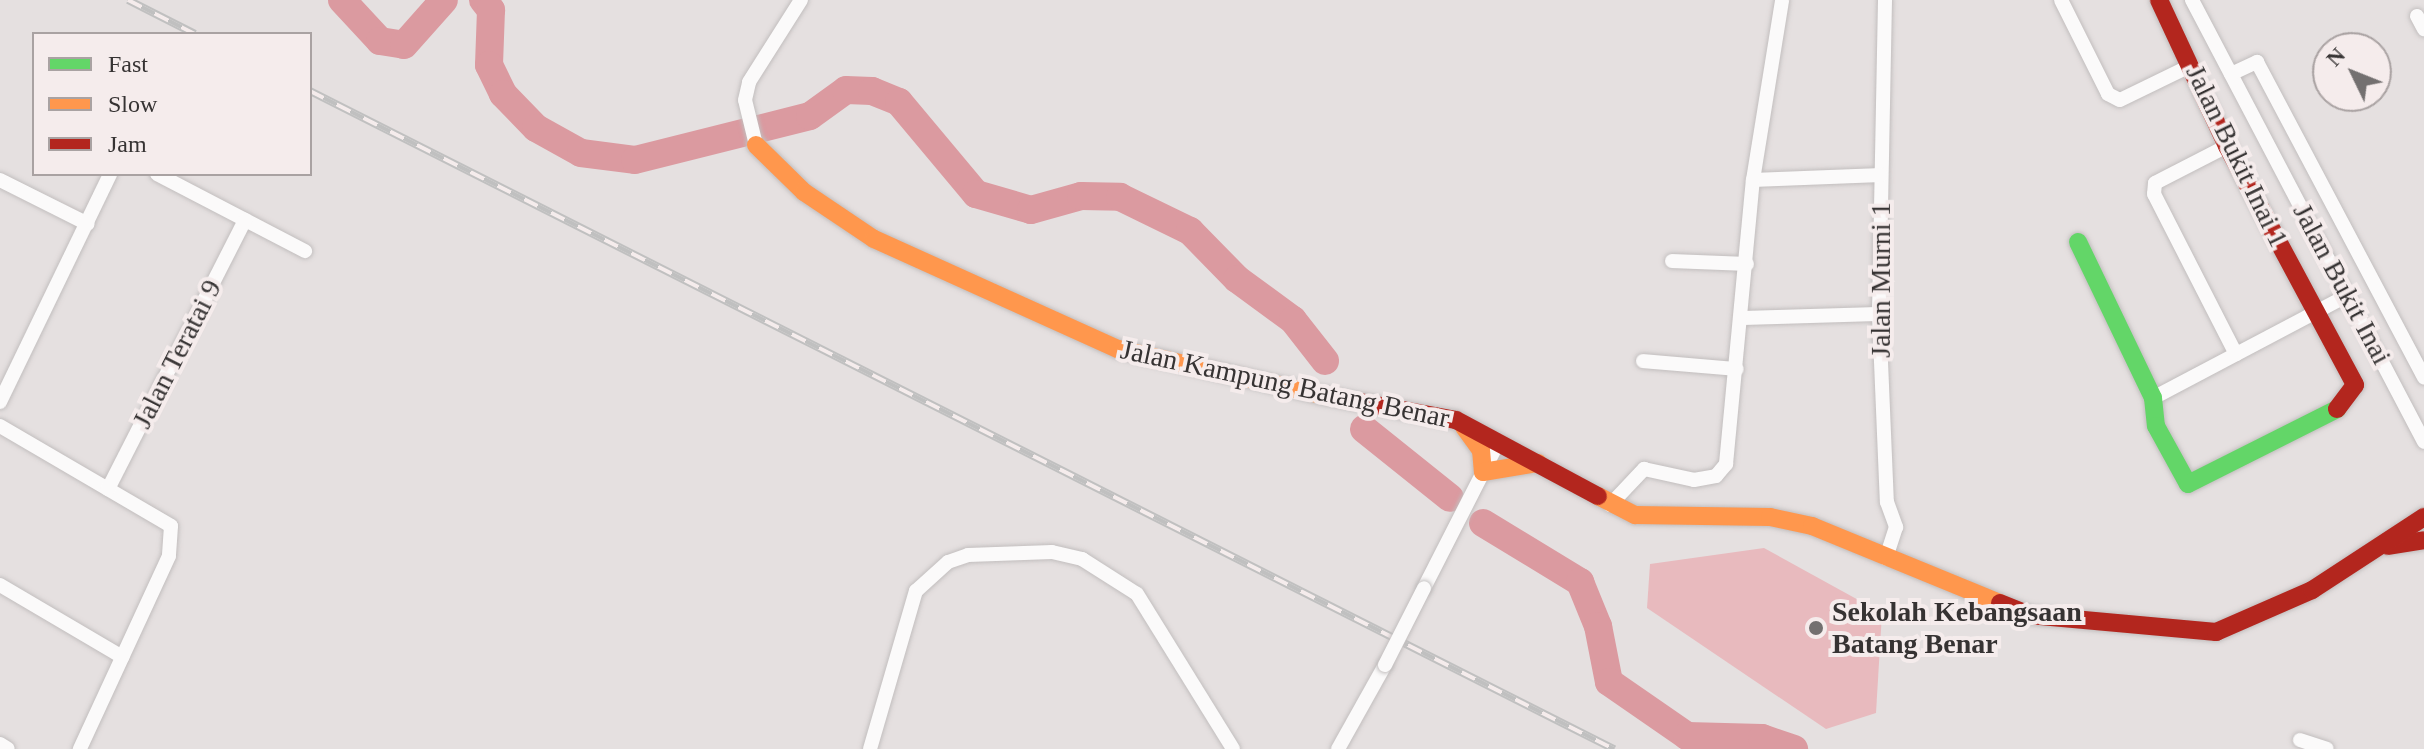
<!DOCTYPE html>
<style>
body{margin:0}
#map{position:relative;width:2424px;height:749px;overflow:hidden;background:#e5e0e0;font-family:"Times New Roman",serif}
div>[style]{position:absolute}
.green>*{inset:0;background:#e8babe}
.river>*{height:28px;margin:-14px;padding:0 14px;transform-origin:14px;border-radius:14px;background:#db9aa0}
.roads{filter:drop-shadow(0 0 2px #c2bebe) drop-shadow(0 0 2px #c2bebe)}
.street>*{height:14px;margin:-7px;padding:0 7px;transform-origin:7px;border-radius:7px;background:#fbfafa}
.fast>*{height:18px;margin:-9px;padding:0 9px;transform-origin:9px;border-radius:9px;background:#63d668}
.slow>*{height:18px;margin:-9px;padding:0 9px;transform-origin:9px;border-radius:9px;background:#ff974d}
.jam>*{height:18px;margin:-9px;padding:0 9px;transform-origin:9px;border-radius:9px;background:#b3261e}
.rail>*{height:8px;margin-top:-4px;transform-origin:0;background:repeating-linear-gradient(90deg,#f5ecec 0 15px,#c0c0c0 0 30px);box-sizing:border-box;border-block:2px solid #c0c0c0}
.bridges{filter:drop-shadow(0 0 2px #c2bebe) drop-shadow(0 0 2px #c2bebe)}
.street-bridge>*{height:14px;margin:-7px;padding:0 7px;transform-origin:7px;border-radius:7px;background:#fbfafa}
.dots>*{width:22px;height:22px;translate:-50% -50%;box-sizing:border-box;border:4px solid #f5ecec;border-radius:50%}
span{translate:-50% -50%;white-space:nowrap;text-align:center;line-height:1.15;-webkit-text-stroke:8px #f5ecec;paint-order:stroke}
.street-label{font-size:28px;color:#363333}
.poi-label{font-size:28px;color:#363333;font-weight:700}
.left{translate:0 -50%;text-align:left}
.legend{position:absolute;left:32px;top:32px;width:280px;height:144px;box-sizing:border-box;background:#f5ecec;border:2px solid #a9a2a2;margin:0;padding:10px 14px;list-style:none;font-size:24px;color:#363333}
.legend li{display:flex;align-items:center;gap:16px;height:40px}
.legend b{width:40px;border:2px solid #a9a2a2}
.north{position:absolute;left:2312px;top:32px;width:80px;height:80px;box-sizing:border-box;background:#f5ecec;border:2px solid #a9a2a2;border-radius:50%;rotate:313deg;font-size:22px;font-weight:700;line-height:32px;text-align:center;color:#363333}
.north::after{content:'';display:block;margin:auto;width:28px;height:36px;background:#737070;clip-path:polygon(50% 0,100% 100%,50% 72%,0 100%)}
</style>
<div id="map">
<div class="green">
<div style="clip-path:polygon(1764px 548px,1882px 613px,1876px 713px,1826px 729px,1647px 608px,1650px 564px)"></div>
</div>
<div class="river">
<div style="left:342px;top:0;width:56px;rotate:47.2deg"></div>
<div style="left:380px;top:41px;width:24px;rotate:9deg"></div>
<div style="left:404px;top:45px;width:60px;rotate:-48.4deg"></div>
<div style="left:483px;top:0;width:13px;rotate:51deg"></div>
<div style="left:491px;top:10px;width:55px;rotate:92.1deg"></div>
<div style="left:489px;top:65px;width:32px;rotate:64deg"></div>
<div style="left:503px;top:94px;width:47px;rotate:45.9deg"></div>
<div style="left:536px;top:128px;width:51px;rotate:29.1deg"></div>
<div style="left:581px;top:153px;width:54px;rotate:7.4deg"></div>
<div style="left:635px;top:160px;width:180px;rotate:-14.1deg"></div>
<div style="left:810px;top:116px;width:44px;rotate:-35.8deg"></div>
<div style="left:846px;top:90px;width:26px;rotate:2deg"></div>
<div style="left:872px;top:91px;width:29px;rotate:22deg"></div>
<div style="left:899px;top:102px;width:120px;rotate:50.1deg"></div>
<div style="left:976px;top:194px;width:57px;rotate:16.2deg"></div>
<div style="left:1031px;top:210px;width:52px;rotate:-15.6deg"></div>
<div style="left:1081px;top:196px;width:39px;rotate:1deg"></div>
<div style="left:1120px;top:197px;width:78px;rotate:25.9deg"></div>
<div style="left:1190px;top:231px;width:67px;rotate:45.6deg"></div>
<div style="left:1237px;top:279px;width:69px;rotate:36.2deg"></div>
<div style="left:1293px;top:320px;width:52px;rotate:52deg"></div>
<div style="left:1364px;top:429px;width:110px;rotate:38.7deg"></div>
<div style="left:1483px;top:523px;width:114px;rotate:31.3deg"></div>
<div style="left:1580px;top:582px;width:48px;rotate:67.8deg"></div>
<div style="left:1598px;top:626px;width:57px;rotate:78.9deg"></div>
<div style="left:1609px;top:682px;width:95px;rotate:34.7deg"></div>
<div style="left:1687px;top:736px;width:75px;rotate:1.5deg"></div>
<div style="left:1762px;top:738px;width:34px;rotate:19deg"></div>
</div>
<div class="roads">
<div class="street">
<div style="left:1885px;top:0;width:314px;rotate:91.1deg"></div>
<div style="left:1879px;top:314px;width:188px;rotate:87.6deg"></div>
<div style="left:1887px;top:502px;width:27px;rotate:70deg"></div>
<div style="left:1896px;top:527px;width:33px;rotate:108deg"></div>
<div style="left:2061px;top:0;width:105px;rotate:63.4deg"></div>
<div style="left:2108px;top:94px;width:13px;rotate:27deg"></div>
<div style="left:2120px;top:100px;width:80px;rotate:-25.9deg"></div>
<div style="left:2192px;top:0;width:499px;rotate:62.3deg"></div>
<div style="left:2417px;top:16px;width:15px;rotate:62deg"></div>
<div style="left:2231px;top:74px;width:29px;rotate:-25deg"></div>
<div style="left:2257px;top:62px;width:357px;rotate:62.1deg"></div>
<div style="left:756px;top:145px;width:46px;rotate:-103.7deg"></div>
<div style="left:745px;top:100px;width:18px;rotate:-77deg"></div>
<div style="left:749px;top:82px;width:97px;rotate:-57.6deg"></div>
<div style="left:2227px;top:146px;width:81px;rotate:152.8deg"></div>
<div style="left:2155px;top:183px;width:11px;rotate:95deg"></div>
<div style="left:2154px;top:194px;width:180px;rotate:62.9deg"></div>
<div style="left:157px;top:174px;width:167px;rotate:27.5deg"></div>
<div style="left:0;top:180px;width:98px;rotate:26.6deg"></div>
<div style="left:1753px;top:180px;width:128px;rotate:-2.2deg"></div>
<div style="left:1672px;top:261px;width:75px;rotate:2.3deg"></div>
<div style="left:1742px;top:318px;width:137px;rotate:-1.7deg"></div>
<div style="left:1643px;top:361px;width:94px;rotate:4.9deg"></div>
<div style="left:2153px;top:398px;width:221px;rotate:-27.8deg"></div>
<div style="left:0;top:402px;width:253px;rotate:-64.2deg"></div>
<div style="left:0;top:426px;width:198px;rotate:30.3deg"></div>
<div style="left:171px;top:526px;width:30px;rotate:94deg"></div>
<div style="left:169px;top:556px;width:213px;rotate:114.8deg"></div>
<div style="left:108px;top:489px;width:302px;rotate:-63deg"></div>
<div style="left:1610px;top:505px;width:50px;rotate:-46.6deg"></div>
<div style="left:1644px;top:469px;width:51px;rotate:12.4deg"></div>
<div style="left:1694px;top:480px;width:22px;rotate:-10deg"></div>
<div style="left:1716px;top:476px;width:16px;rotate:-50deg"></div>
<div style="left:1726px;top:464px;width:285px;rotate:-84.6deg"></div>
<div style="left:1753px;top:180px;width:182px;rotate:-80.8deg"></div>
<div style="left:0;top:585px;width:142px;rotate:30.5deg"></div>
<div style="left:1424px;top:588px;width:165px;rotate:-63deg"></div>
<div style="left:2300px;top:740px;width:28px;rotate:18deg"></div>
<div style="left:0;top:744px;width:9px;rotate:32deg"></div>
<div style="left:870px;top:749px;width:165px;rotate:-73.8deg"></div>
<div style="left:916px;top:591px;width:43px;rotate:-42.2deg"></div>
<div style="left:948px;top:562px;width:21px;rotate:-19deg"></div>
<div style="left:968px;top:555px;width:84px;rotate:-2deg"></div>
<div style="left:1052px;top:552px;width:31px;rotate:13deg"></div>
<div style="left:1082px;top:559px;width:65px;rotate:32.5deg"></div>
<div style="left:1137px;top:594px;width:182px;rotate:58.2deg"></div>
<div style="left:1338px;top:749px;width:96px;rotate:-60.8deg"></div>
</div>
<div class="fast">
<div style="left:2078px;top:242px;width:173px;rotate:64.3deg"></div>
<div style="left:2153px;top:398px;width:28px;rotate:84deg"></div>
<div style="left:2156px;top:426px;width:66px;rotate:61.1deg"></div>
<div style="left:2188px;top:484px;width:167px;rotate:-26.7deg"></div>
</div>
<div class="slow">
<div style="left:756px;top:145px;width:67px;rotate:44.4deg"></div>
<div style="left:804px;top:192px;width:84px;rotate:33.9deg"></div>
<div style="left:874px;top:239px;width:268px;rotate:24.3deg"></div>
<div style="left:1118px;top:349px;width:209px;rotate:12.7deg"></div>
<div style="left:1464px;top:427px;width:29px;rotate:54deg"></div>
<div style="left:1481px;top:450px;width:22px;rotate:85deg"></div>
<div style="left:1483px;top:472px;width:56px;rotate:-9.3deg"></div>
<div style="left:1598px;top:496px;width:42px;rotate:27.2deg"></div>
<div style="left:1635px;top:515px;width:135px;rotate:0.8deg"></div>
<div style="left:1770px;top:517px;width:43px;rotate:12.1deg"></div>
<div style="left:1812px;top:526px;width:203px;rotate:22.3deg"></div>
</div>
<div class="jam">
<div style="left:2159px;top:0;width:161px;rotate:65deg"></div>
<div style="left:2227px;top:146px;width:271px;rotate:61.8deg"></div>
<div style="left:2355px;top:385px;width:30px;rotate:127deg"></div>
<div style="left:1322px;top:395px;width:136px;rotate:10.6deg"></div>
<div style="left:1456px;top:420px;width:161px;rotate:28.2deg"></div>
<div style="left:2388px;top:546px;width:36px;rotate:-9deg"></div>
<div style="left:2000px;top:603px;width:31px;rotate:22deg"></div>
<div style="left:2029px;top:615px;width:188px;rotate:5.2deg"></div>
<div style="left:2216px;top:632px;width:105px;rotate:-23.6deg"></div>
<div style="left:2312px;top:590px;width:134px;rotate:-33.1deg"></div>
</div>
</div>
<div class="rail">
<div style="left:128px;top:0;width:75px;rotate:26.9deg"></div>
<div style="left:310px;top:91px;width:1461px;rotate:26.78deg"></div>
</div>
<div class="bridges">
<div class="street-bridge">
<div style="left:1385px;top:665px;width:86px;rotate:-63.1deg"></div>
</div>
</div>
<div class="dots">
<div style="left:1816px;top:628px;background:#737070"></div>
</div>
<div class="street-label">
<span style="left:2237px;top:156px;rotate:64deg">Jalan Bukit Inai 1</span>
<span style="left:1881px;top:280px;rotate:-90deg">Jalan Murni 1</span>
<span style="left:2342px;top:284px;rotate:62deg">Jalan Bukit Inai</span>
<span style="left:177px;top:354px;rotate:-63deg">Jalan Teratai 9</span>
<span style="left:1285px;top:384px;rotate:12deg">Jalan Kampung Batang Benar</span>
</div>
<div class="poi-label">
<span class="left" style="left:1832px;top:628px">Sekolah Kebangsaan<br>Batang Benar</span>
</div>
<ul class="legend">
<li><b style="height:10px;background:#63d668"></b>Fast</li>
<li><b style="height:10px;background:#ff974d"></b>Slow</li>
<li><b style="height:10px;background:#b3261e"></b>Jam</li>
</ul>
<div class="north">N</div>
</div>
